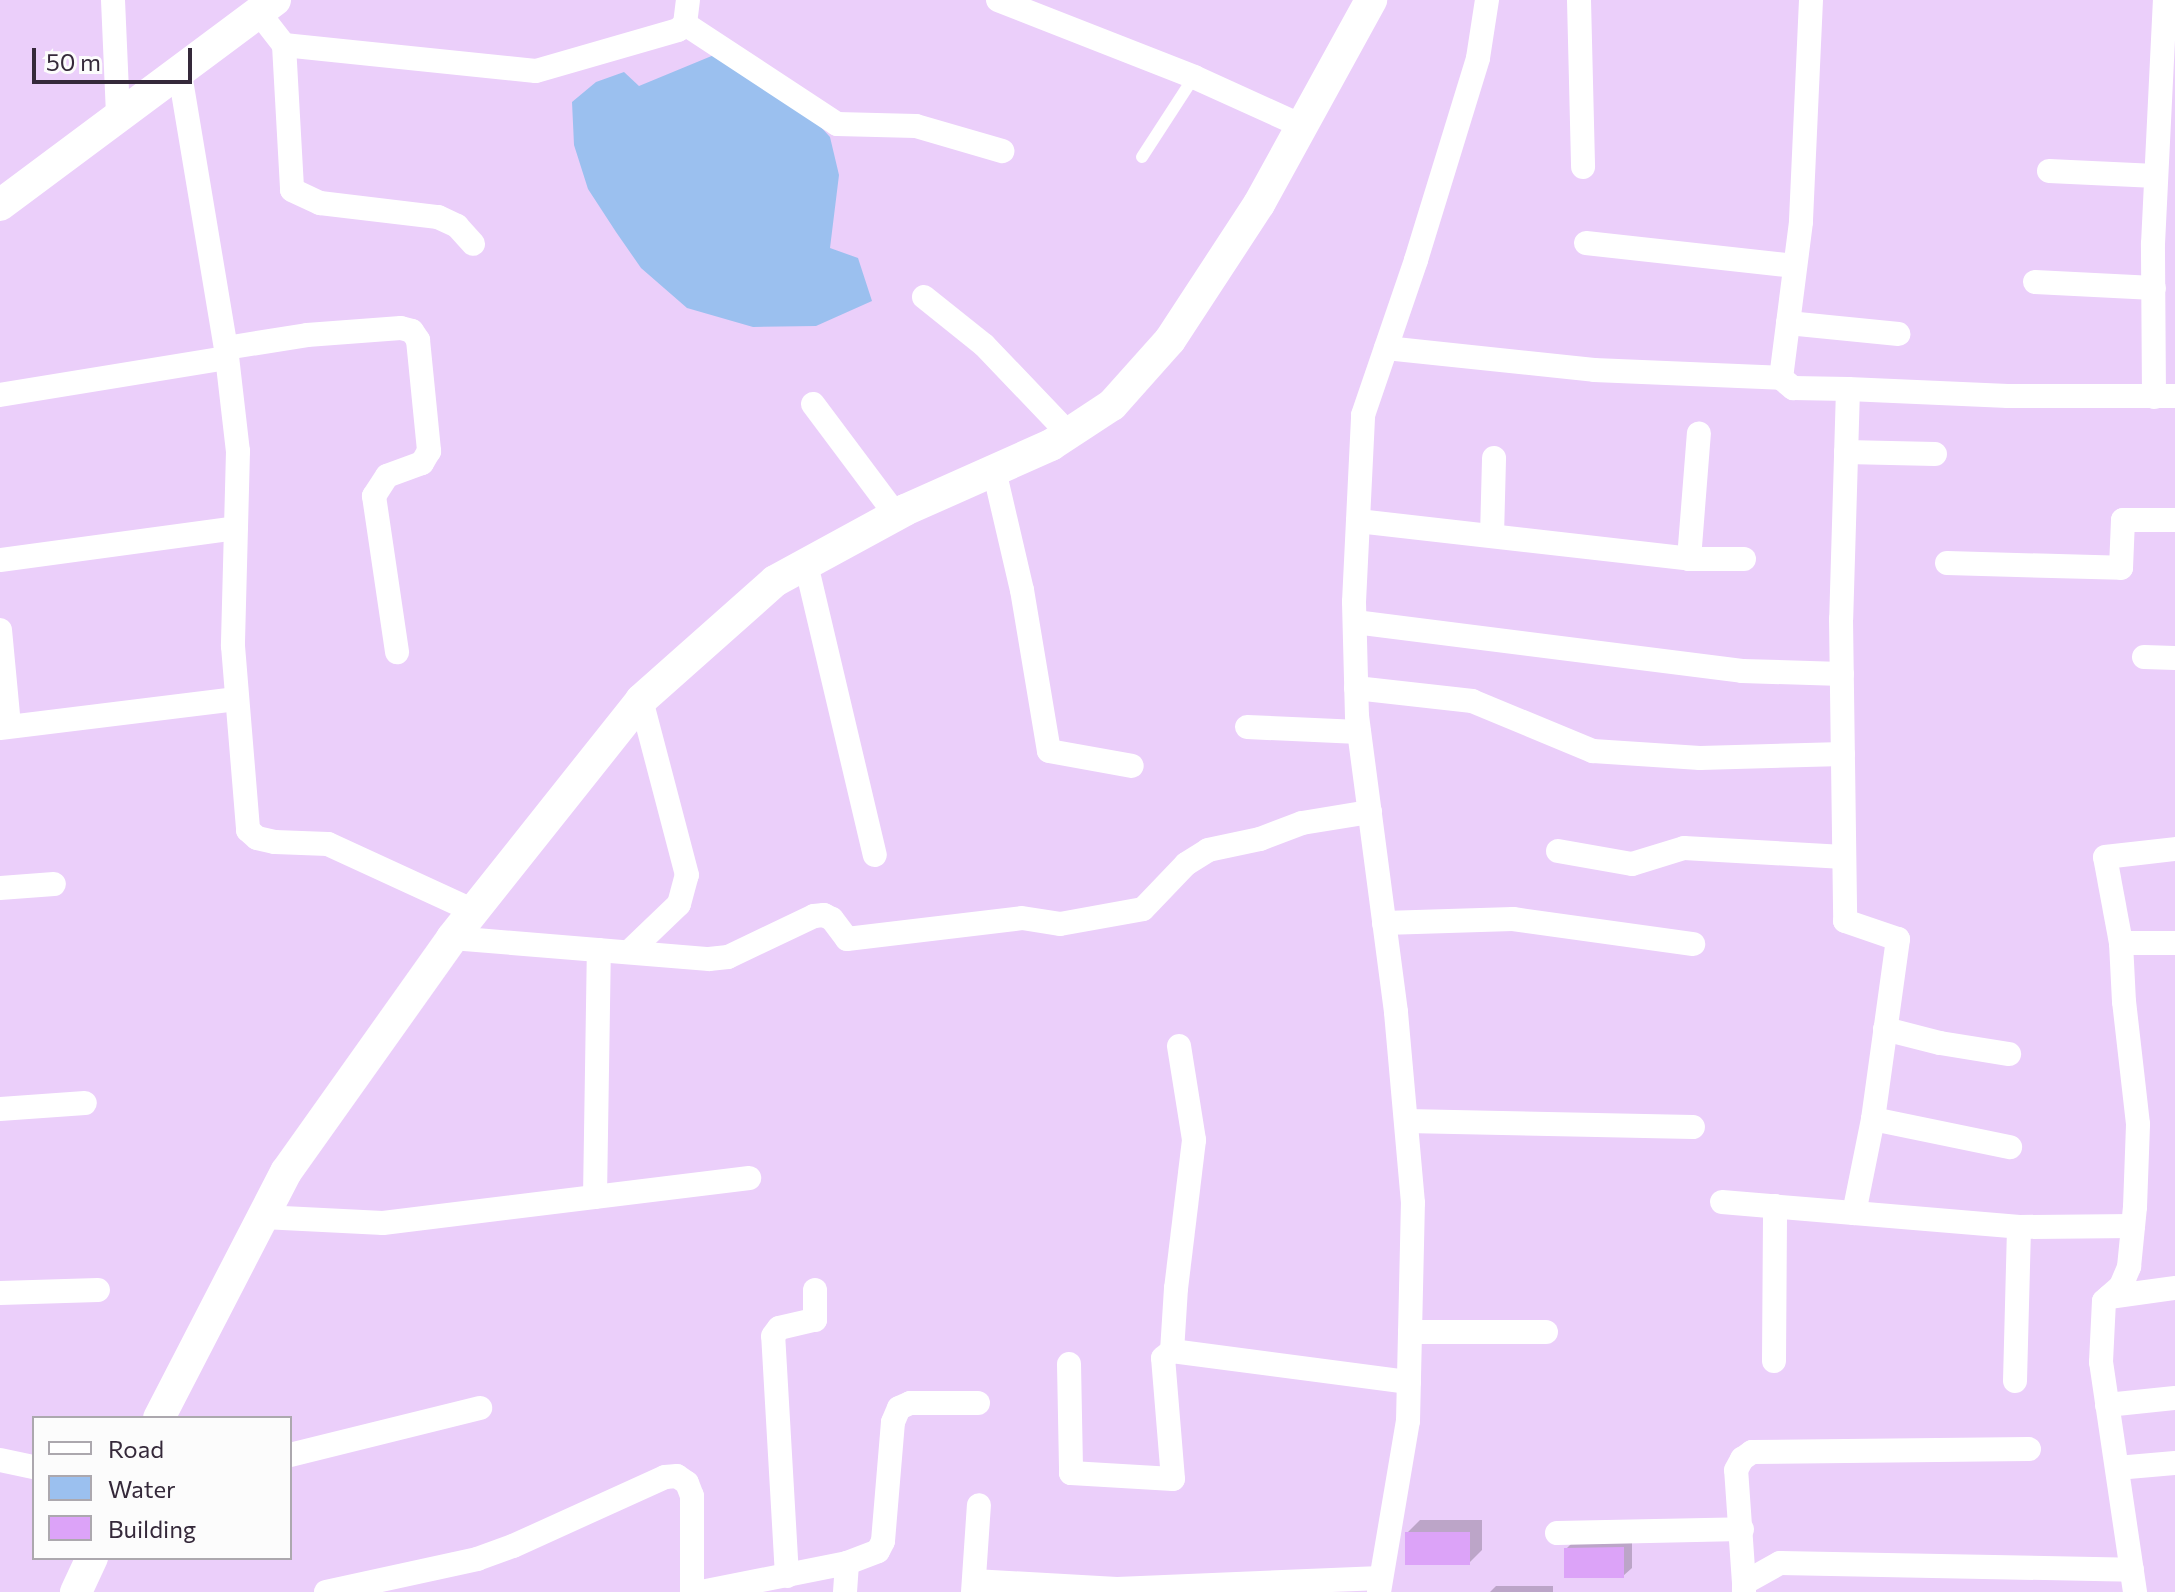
<!DOCTYPE html>
<style>
body{margin:0}
#map{position:relative;width:2175px;height:1592px;overflow:hidden;background:#ebcffa;font-family:Commissioner,sans-serif}
div>[style]{position:absolute}
.water>*{inset:0;background:#9bc0ef}
.shadow>*{inset:0;background:#0003}
.building>*{inset:0;background:#dca3f8}
.lane>*{height:12px;margin:-6px;padding:0 6px;transform-origin:6px;border-radius:6px;background:#fff}
.street>*{height:24px;margin:-12px;padding:0 12px;transform-origin:12px;border-radius:12px;background:#fff}
.secondary>*{height:32px;margin:-16px;padding:0 16px;transform-origin:16px;border-radius:16px;background:#fff}
span{translate:-50% -50%;white-space:nowrap;text-align:center;line-height:1.15;-webkit-text-stroke:7px #fcfcfc;paint-order:stroke}
.legend{position:absolute;left:32px;top:1416px;width:260px;height:144px;box-sizing:border-box;background:#fcfcfc;border:2px solid #aca8ae;margin:0;padding:10px 14px;list-style:none;font-size:24px;color:#35293a}
.legend li{display:flex;align-items:center;gap:16px;height:40px}
.legend b{width:40px;border:2px solid #aca8ae}
.scale{position:absolute;left:32px;top:48px;width:160px;height:36px;box-sizing:border-box;border:4px solid #35293a;border-top:0;padding-left:10px;font-size:24px;line-height:28px;white-space:nowrap;color:#35293a;-webkit-text-stroke:6px #fcfcfc;paint-order:stroke}
</style>
<div id="map">
<div class="water">
<div style="clip-path:polygon(714px 55px,800px 104px,830px 137px,839px 175px,830px 248px,858px 258px,872px 301px,816px 326px,753px 327px,687px 308px,641px 268px,616px 232px,588px 189px,574px 145px,572px 102px,596px 82px,624px 72px,639px 86px)"></div>
</div>
<div class="shadow">
<div style="clip-path:polygon(1420px 1520px,1482px 1520px,1482px 1550px,1469px 1563px,1407px 1533px)"></div>
<div style="clip-path:polygon(1632px 1539px,1632px 1568px,1623px 1576px,1566px 1549px,1575px 1540px)"></div>
<div style="clip-path:polygon(1496px 1586px,1553px 1586px,1553px 1592px,1490px 1592px)"></div>
</div>
<div class="building">
<div style="clip-path:polygon(1405px 1532px,1470px 1532px,1470px 1565px,1405px 1565px)"></div>
<div style="clip-path:polygon(1624px 1547px,1624px 1578px,1564px 1578px,1564px 1548px)"></div>
</div>
<div class="lane">
<div style="left:1142px;top:157px;width:95px;rotate:-57deg"></div>
</div>
<div class="street">
<div style="left:113px;top:0;width:116px;rotate:87.5deg"></div>
<div style="left:998px;top:0;width:211px;rotate:21.4deg"></div>
<div style="left:1194px;top:77px;width:119px;rotate:24.4deg"></div>
<div style="left:1579px;top:0;width:167px;rotate:88.6deg"></div>
<div style="left:1811px;top:0;width:222px;rotate:92.6deg"></div>
<div style="left:1801px;top:222px;width:157px;rotate:97.3deg"></div>
<div style="left:1781px;top:378px;width:16px;rotate:40deg"></div>
<div style="left:1793px;top:388px;width:55px;rotate:1deg"></div>
<div style="left:1848px;top:389px;width:230px;rotate:91.7deg"></div>
<div style="left:1841px;top:619px;width:302px;rotate:89.2deg"></div>
<div style="left:1845px;top:921px;width:56px;rotate:18.8deg"></div>
<div style="left:1898px;top:939px;width:182px;rotate:97.9deg"></div>
<div style="left:1873px;top:1119px;width:96px;rotate:101.4deg"></div>
<div style="left:1854px;top:1213px;width:166px;rotate:4.8deg"></div>
<div style="left:2019px;top:1227px;width:114px;rotate:-0.5deg"></div>
<div style="left:259px;top:13px;width:41px;rotate:52deg"></div>
<div style="left:284px;top:45px;width:253px;rotate:5.9deg"></div>
<div style="left:536px;top:71px;width:148px;rotate:-16.1deg"></div>
<div style="left:678px;top:30px;width:9px;rotate:-41deg"></div>
<div style="left:685px;top:24px;width:24px;rotate:-83deg"></div>
<div style="left:685px;top:24px;width:182px;rotate:33.3deg"></div>
<div style="left:837px;top:124px;width:79px;rotate:1.5deg"></div>
<div style="left:916px;top:126px;width:90px;rotate:16.2deg"></div>
<div style="left:284px;top:45px;width:145px;rotate:86.8deg"></div>
<div style="left:292px;top:190px;width:31px;rotate:25deg"></div>
<div style="left:320px;top:203px;width:119px;rotate:6.8deg"></div>
<div style="left:438px;top:217px;width:21px;rotate:25deg"></div>
<div style="left:457px;top:226px;width:24px;rotate:48deg"></div>
<div style="left:180px;top:74px;width:278px;rotate:80.5deg"></div>
<div style="left:226px;top:348px;width:104px;rotate:83.4deg"></div>
<div style="left:238px;top:451px;width:195px;rotate:91.5deg"></div>
<div style="left:233px;top:646px;width:185px;rotate:85.3deg"></div>
<div style="left:248px;top:830px;width:12px;rotate:42deg"></div>
<div style="left:257px;top:838px;width:18px;rotate:13deg"></div>
<div style="left:275px;top:842px;width:53px;rotate:2.2deg"></div>
<div style="left:328px;top:844px;width:161px;rotate:24.7deg"></div>
<div style="left:2049px;top:171px;width:107px;rotate:2.7deg"></div>
<div style="left:1586px;top:243px;width:210px;rotate:6.3deg"></div>
<div style="left:2035px;top:282px;width:119px;rotate:2.9deg"></div>
<div style="left:924px;top:297px;width:77px;rotate:38.7deg"></div>
<div style="left:984px;top:345px;width:122px;rotate:46.3deg"></div>
<div style="left:1788px;top:323px;width:111px;rotate:5.7deg"></div>
<div style="left:226px;top:348px;width:82px;rotate:-9.1deg"></div>
<div style="left:307px;top:335px;width:94px;rotate:-4.3deg"></div>
<div style="left:401px;top:328px;width:11px;rotate:15deg"></div>
<div style="left:412px;top:331px;width:11px;rotate:56deg"></div>
<div style="left:418px;top:340px;width:112px;rotate:84.3deg"></div>
<div style="left:429px;top:451px;width:14px;rotate:120deg"></div>
<div style="left:422px;top:463px;width:37px;rotate:160deg"></div>
<div style="left:387px;top:476px;width:24px;rotate:123deg"></div>
<div style="left:374px;top:496px;width:158px;rotate:81.6deg"></div>
<div style="left:1386px;top:348px;width:209px;rotate:6deg"></div>
<div style="left:1594px;top:370px;width:187px;rotate:2.4deg"></div>
<div style="left:1848px;top:389px;width:160px;rotate:2.5deg"></div>
<div style="left:2008px;top:396px;width:167px"></div>
<div style="left:0;top:395px;width:230px;rotate:-9.3deg"></div>
<div style="left:2154px;top:397px;width:153px;rotate:-90.4deg"></div>
<div style="left:2153px;top:244px;width:244px;rotate:-87.2deg"></div>
<div style="left:813px;top:404px;width:139px;rotate:53.2deg"></div>
<div style="left:1846px;top:452px;width:89px;rotate:1.3deg"></div>
<div style="left:994px;top:470px;width:123px;rotate:76.9deg"></div>
<div style="left:1022px;top:590px;width:163px;rotate:80.5deg"></div>
<div style="left:1049px;top:751px;width:84px;rotate:10.2deg"></div>
<div style="left:1358px;top:521px;width:333px;rotate:6.5deg"></div>
<div style="left:1689px;top:559px;width:55px"></div>
<div style="left:1492px;top:536px;width:78px;rotate:-88.5deg"></div>
<div style="left:1689px;top:559px;width:126px;rotate:-85.5deg"></div>
<div style="left:0;top:560px;width:238px;rotate:-7.7deg"></div>
<div style="left:1947px;top:563px;width:174px;rotate:1.6deg"></div>
<div style="left:2121px;top:568px;width:48px;rotate:-87.6deg"></div>
<div style="left:2123px;top:520px;width:52px"></div>
<div style="left:806px;top:564px;width:299px;rotate:76.7deg"></div>
<div style="left:1355px;top:622px;width:390px;rotate:7.2deg"></div>
<div style="left:1742px;top:671px;width:100px;rotate:1.7deg"></div>
<div style="left:0;top:630px;width:96px;rotate:84.6deg"></div>
<div style="left:2144px;top:657px;width:31px;rotate:2deg"></div>
<div style="left:1356px;top:688px;width:117px;rotate:6.4deg"></div>
<div style="left:1472px;top:701px;width:131px;rotate:22.5deg"></div>
<div style="left:1593px;top:751px;width:107px;rotate:3.7deg"></div>
<div style="left:1700px;top:758px;width:143px;rotate:-1.6deg"></div>
<div style="left:1247px;top:727px;width:112px;rotate:2.6deg"></div>
<div style="left:0;top:728px;width:238px;rotate:-7deg"></div>
<div style="left:1558px;top:851px;width:75px;rotate:10deg"></div>
<div style="left:1632px;top:864px;width:54px;rotate:-17.1deg"></div>
<div style="left:1684px;top:848px;width:160px;rotate:3.2deg"></div>
<div style="left:0;top:888px;width:54px;rotate:-4.2deg"></div>
<div style="left:1384px;top:923px;width:129px;rotate:-1.8deg"></div>
<div style="left:1513px;top:919px;width:182px;rotate:7.9deg"></div>
<div style="left:452px;top:938px;width:258px;rotate:4.7deg"></div>
<div style="left:709px;top:959px;width:19px;rotate:-6deg"></div>
<div style="left:728px;top:957px;width:95px;rotate:-25.5deg"></div>
<div style="left:814px;top:916px;width:10px;rotate:-6deg"></div>
<div style="left:824px;top:915px;width:9px;rotate:27deg"></div>
<div style="left:832px;top:919px;width:25px;rotate:53deg"></div>
<div style="left:847px;top:939px;width:176px;rotate:-6.8deg"></div>
<div style="left:1022px;top:918px;width:38px;rotate:9deg"></div>
<div style="left:1060px;top:924px;width:84px;rotate:-10.2deg"></div>
<div style="left:1143px;top:909px;width:62px;rotate:-46.3deg"></div>
<div style="left:1186px;top:864px;width:26px;rotate:-32deg"></div>
<div style="left:1208px;top:850px;width:53px;rotate:-11.9deg"></div>
<div style="left:1260px;top:839px;width:45px;rotate:-20.9deg"></div>
<div style="left:1302px;top:823px;width:69px;rotate:-9.2deg"></div>
<div style="left:2121px;top:943px;width:87px;rotate:-100.5deg"></div>
<div style="left:2105px;top:857px;width:70px;rotate:-6.5deg"></div>
<div style="left:629px;top:952px;width:69px;rotate:-43.8deg"></div>
<div style="left:679px;top:904px;width:30px;rotate:-75deg"></div>
<div style="left:687px;top:875px;width:181px;rotate:-104.7deg"></div>
<div style="left:1885px;top:1029px;width:57px;rotate:14.3deg"></div>
<div style="left:1940px;top:1043px;width:70px;rotate:9.1deg"></div>
<div style="left:1179px;top:1046px;width:95px;rotate:80.9deg"></div>
<div style="left:1194px;top:1140px;width:149px;rotate:96.9deg"></div>
<div style="left:1176px;top:1288px;width:63px;rotate:93.6deg"></div>
<div style="left:1172px;top:1351px;width:239px;rotate:7.5deg"></div>
<div style="left:0;top:1109px;width:85px;rotate:-4deg"></div>
<div style="left:1873px;top:1119px;width:140px;rotate:11.6deg"></div>
<div style="left:1406px;top:1121px;width:287px;rotate:1.2deg"></div>
<div style="left:595px;top:1197px;width:247px;rotate:-89.1deg"></div>
<div style="left:1722px;top:1202px;width:132px;rotate:4.8deg"></div>
<div style="left:263px;top:1217px;width:120px;rotate:2.9deg"></div>
<div style="left:383px;top:1223px;width:369px;rotate:-7deg"></div>
<div style="left:0;top:1293px;width:98px;rotate:-1.8deg"></div>
<div style="left:2109px;top:1297px;width:67px;rotate:-7.8deg"></div>
<div style="left:1410px;top:1332px;width:136px"></div>
<div style="left:1774px;top:1361px;width:155px;rotate:-89.6deg"></div>
<div style="left:1069px;top:1364px;width:109px;rotate:88.9deg"></div>
<div style="left:1071px;top:1473px;width:102px;rotate:3.4deg"></div>
<div style="left:1173px;top:1479px;width:121px;rotate:-94.7deg"></div>
<div style="left:1163px;top:1358px;width:11px;rotate:-38deg"></div>
<div style="left:2015px;top:1381px;width:154px;rotate:-88.5deg"></div>
<div style="left:2107px;top:1405px;width:68px;rotate:-5.9deg"></div>
<div style="left:290px;top:1455px;width:196px;rotate:-13.9deg"></div>
<div style="left:0;top:1460px;width:35px;rotate:12deg"></div>
<div style="left:2117px;top:1468px;width:58px;rotate:-4.9deg"></div>
<div style="left:1557px;top:1533px;width:185px;rotate:-1.2deg"></div>
<div style="left:787px;top:1576px;width:240px;rotate:-93.3deg"></div>
<div style="left:773px;top:1336px;width:10px;rotate:-53deg"></div>
<div style="left:779px;top:1328px;width:37px;rotate:-13deg"></div>
<div style="left:815px;top:1320px;width:30px;rotate:-90deg"></div>
<div style="left:974px;top:1581px;width:143px;rotate:3.2deg"></div>
<div style="left:1117px;top:1589px;width:264px;rotate:-2.4deg"></div>
<div style="left:1744px;top:1583px;width:113px;rotate:-94deg"></div>
<div style="left:1736px;top:1470px;width:13px;rotate:-61deg"></div>
<div style="left:1742px;top:1459px;width:12px;rotate:-35deg"></div>
<div style="left:1752px;top:1452px;width:277px;rotate:-0.6deg"></div>
<div style="left:326px;top:1592px;width:155px;rotate:-12.3deg"></div>
<div style="left:477px;top:1559px;width:38px;rotate:-20deg"></div>
<div style="left:513px;top:1546px;width:167px;rotate:-24.4deg"></div>
<div style="left:665px;top:1477px;width:12px;rotate:-5deg"></div>
<div style="left:677px;top:1476px;width:12px;rotate:35deg"></div>
<div style="left:687px;top:1483px;width:14px;rotate:69deg"></div>
<div style="left:692px;top:1496px;width:96px;rotate:90deg"></div>
<div style="left:701px;top:1592px;width:149px;rotate:-11.2deg"></div>
<div style="left:847px;top:1563px;width:33px;rotate:-21deg"></div>
<div style="left:878px;top:1551px;width:11px;rotate:-63deg"></div>
<div style="left:883px;top:1541px;width:119px;rotate:-85.2deg"></div>
<div style="left:893px;top:1422px;width:15px;rotate:-67deg"></div>
<div style="left:899px;top:1408px;width:12px;rotate:-24deg"></div>
<div style="left:910px;top:1403px;width:68px"></div>
<div style="left:845px;top:1592px;width:29px;rotate:-86deg"></div>
<div style="left:973px;top:1592px;width:87px;rotate:-86.1deg"></div>
<div style="left:1379px;top:1592px;width:173px;rotate:-80.4deg"></div>
<div style="left:1408px;top:1421px;width:218px;rotate:-88.7deg"></div>
<div style="left:1413px;top:1203px;width:192px;rotate:-95.1deg"></div>
<div style="left:1396px;top:1012px;width:298px;rotate:-97.5deg"></div>
<div style="left:1357px;top:717px;width:115px;rotate:-91.5deg"></div>
<div style="left:1354px;top:602px;width:187px;rotate:-87.2deg"></div>
<div style="left:1363px;top:415px;width:164px;rotate:-71.1deg"></div>
<div style="left:1416px;top:260px;width:211px;rotate:-72.9deg"></div>
<div style="left:1478px;top:58px;width:59px;rotate:-81.2deg"></div>
<div style="left:1744px;top:1592px;width:9px;rotate:-90deg"></div>
<div style="left:1744px;top:1583px;width:41px;rotate:-29.1deg"></div>
<div style="left:1780px;top:1563px;width:352px;rotate:1.1deg"></div>
<div style="left:2135px;top:1592px;width:232px;rotate:-98.4deg"></div>
<div style="left:2101px;top:1362px;width:61px;rotate:-87.2deg"></div>
<div style="left:2104px;top:1301px;width:23px;rotate:-41deg"></div>
<div style="left:2121px;top:1286px;width:21px;rotate:-67deg"></div>
<div style="left:2129px;top:1267px;width:60px;rotate:-84.3deg"></div>
<div style="left:2135px;top:1207px;width:83px;rotate:-87.9deg"></div>
<div style="left:2138px;top:1124px;width:123px;rotate:-96.5deg"></div>
<div style="left:2124px;top:1002px;width:59px;rotate:-92.9deg"></div>
<div style="left:2121px;top:943px;width:54px"></div>
</div>
<div class="secondary">
<div style="left:0;top:205px;width:343px;rotate:-36.7deg"></div>
<div style="left:159px;top:1418px;width:277px;rotate:-62.7deg"></div>
<div style="left:286px;top:1172px;width:287px;rotate:-54.6deg"></div>
<div style="left:452px;top:938px;width:304px;rotate:-51.5deg"></div>
<div style="left:641px;top:700px;width:179px;rotate:-41.6deg"></div>
<div style="left:775px;top:581px;width:148px;rotate:-28.6deg"></div>
<div style="left:905px;top:510px;width:160px;rotate:-24deg"></div>
<div style="left:1051px;top:445px;width:73px;rotate:-33.3deg"></div>
<div style="left:1112px;top:405px;width:87px;rotate:-48.3deg"></div>
<div style="left:1170px;top:340px;width:163px;rotate:-56.8deg"></div>
<div style="left:1259px;top:204px;width:233px;rotate:-61.2deg"></div>
<div style="left:76px;top:1592px;width:38px;rotate:-65deg"></div>
</div>
<ul class="legend">
<li><b style="height:10px;background:#fff"></b>Road</li>
<li><b style="height:22px;background:#9bc0ef"></b>Water</li>
<li><b style="height:22px;background:#dca3f8"></b>Building</li>
</ul>
<div class="scale">50 m</div>
</div>
